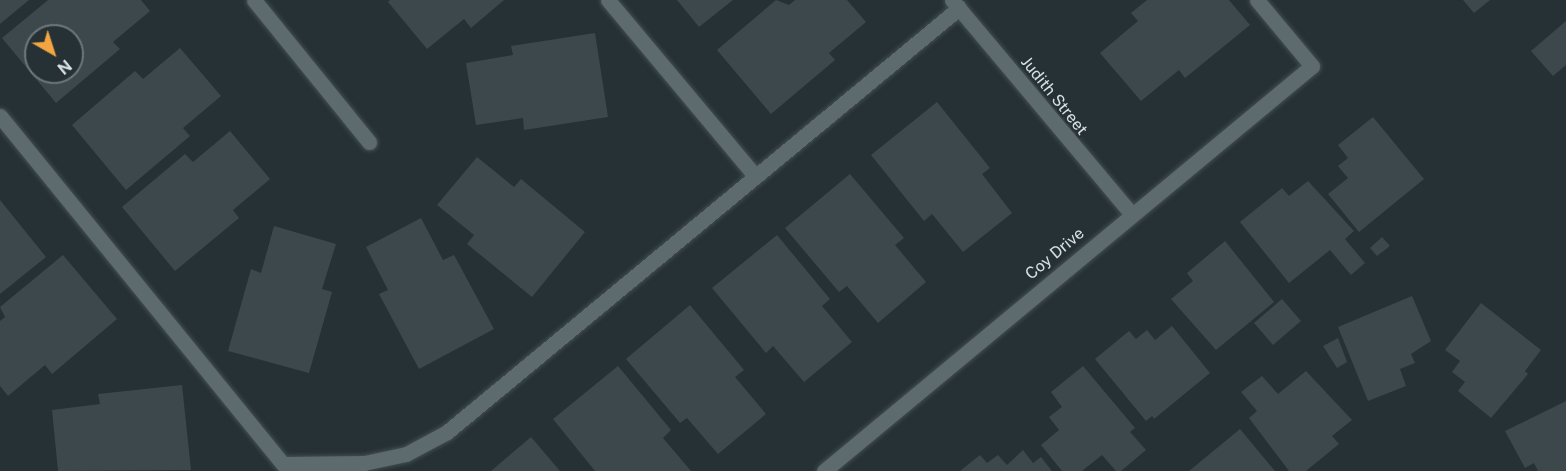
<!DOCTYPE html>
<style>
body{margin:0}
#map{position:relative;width:1566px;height:471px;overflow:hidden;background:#263135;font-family:"Public Sans",sans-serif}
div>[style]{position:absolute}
.building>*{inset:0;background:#3c484c}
.roads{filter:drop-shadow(0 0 2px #434d4f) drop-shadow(0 0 2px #434d4f)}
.lane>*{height:15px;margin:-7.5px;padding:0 7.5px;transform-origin:7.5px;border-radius:7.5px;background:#5d6a6e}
.street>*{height:15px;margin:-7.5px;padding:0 7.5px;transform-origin:7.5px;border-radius:7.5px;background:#5d6a6e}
span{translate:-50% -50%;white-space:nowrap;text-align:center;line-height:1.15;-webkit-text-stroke:4.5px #263135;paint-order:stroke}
.street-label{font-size:16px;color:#d9e0e2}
.north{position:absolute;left:24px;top:24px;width:60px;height:60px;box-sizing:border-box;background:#263135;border:2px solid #6e777a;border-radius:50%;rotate:141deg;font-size:16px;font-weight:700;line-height:24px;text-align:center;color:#d9e0e2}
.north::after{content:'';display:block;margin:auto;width:21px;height:27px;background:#f2a542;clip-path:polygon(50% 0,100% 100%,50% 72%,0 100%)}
</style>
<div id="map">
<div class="building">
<div style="clip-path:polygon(0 0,29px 0,0 24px)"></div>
<div style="clip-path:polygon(evenodd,48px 0,141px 0,150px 11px,113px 42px,120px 49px,56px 103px,2px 38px,48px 0,36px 36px,72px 36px,72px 72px,36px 72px,36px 36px)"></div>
<div style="clip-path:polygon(390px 0,504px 0,471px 28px,464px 19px,427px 49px,388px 2px)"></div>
<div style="clip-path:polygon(677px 0,733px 0,699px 27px)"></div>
<div style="clip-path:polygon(776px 0,789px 5px,795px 0,847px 0,866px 22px,829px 53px,835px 60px,771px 114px,717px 50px)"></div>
<div style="clip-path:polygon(1147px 0,1229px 0,1250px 25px,1185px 78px,1179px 70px,1141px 101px,1100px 53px,1138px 21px,1131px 13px)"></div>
<div style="clip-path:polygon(1463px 0,1490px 0,1474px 13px)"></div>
<div style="clip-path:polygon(1566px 21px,1566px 65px,1553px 76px,1531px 51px)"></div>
<div style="clip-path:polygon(595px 33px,608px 117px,524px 130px,523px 118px,476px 125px,466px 63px,513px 55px,511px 46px)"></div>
<div style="clip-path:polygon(180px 48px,221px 96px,183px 128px,190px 136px,126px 190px,72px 125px,135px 71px,143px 79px)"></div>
<div style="clip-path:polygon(937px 102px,990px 168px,982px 174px,1012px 213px,963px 252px,932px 214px,924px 221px,871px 155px)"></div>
<div style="clip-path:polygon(1373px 117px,1424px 179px,1359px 232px,1328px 194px,1348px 178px,1338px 166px,1348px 158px,1338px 145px)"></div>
<div style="clip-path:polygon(230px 131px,270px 179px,233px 210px,239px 218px,175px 271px,122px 207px,185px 154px,193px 162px)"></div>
<div style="clip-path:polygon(477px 157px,514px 187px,521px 179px,585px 232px,532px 297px,467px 244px,474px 235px,437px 205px)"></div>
<div style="clip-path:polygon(850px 174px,904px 238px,895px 245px,926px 282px,878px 323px,847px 286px,839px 292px,785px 228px)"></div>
<div style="clip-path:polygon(1308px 181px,1354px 231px,1345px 239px,1365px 263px,1351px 275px,1330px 250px,1289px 283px,1240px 222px,1282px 188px,1289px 196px)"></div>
<div style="clip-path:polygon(0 200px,46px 257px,0 294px)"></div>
<div style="clip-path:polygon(421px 218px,443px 260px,454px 255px,494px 329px,419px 369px,379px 294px,388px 290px,366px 247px)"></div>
<div style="clip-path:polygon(274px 226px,336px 244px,322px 289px,332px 292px,309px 373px,228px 351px,251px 269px,261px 273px)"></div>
<div style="clip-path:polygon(777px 235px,830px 299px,822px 306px,852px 342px,804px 382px,773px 346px,766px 353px,712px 288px)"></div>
<div style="clip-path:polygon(1382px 237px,1390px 246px,1377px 256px,1370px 248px)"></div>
<div style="clip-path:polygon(1225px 241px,1274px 302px,1216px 350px,1171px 299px,1193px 281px,1187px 273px)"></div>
<div style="clip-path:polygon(63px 255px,117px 319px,52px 374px,45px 365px,8px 396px,0 386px,0 321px,5px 317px,0 307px)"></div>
<div style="clip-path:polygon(1412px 296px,1431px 341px,1411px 354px,1415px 363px,1400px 369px,1406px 386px,1368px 401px,1338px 327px)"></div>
<div style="clip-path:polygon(1282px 299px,1301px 321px,1273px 345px,1254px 323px)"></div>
<div style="clip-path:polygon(1481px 303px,1541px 350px,1525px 371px,1528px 374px,1491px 418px,1458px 391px,1465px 382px,1452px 372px,1460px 361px,1445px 350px)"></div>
<div style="clip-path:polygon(690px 305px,744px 370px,735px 377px,766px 414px,718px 454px,687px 418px,680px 423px,626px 359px)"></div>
<div style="clip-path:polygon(1172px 326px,1210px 373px,1154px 419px,1152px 416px,1146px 421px,1095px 359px,1129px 331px,1136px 339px,1147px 330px,1155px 340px)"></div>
<div style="clip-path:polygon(1338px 338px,1347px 362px,1337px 368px,1323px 346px)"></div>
<div style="clip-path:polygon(618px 366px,671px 430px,663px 438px,691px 471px,595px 471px,553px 419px)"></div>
<div style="clip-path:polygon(1083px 366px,1135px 428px,1130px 432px,1146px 450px,1121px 471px,1116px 471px,1102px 455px,1082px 471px,1062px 471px,1041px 445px,1059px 430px,1049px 417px,1062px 407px,1051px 392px)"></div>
<div style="clip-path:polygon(1306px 371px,1352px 420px,1332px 436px,1339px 444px,1306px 471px,1289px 471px,1249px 418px,1257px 411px,1241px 392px,1262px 376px,1278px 394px)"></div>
<div style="clip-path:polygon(182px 385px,191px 470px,58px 471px,52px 410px,100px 404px,98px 394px)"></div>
<div style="clip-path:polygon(1566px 401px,1566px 471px,1538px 471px,1534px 463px,1525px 468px,1505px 431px)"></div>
<div style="clip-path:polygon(1240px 429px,1275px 471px,1189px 471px)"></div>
<div style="clip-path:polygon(531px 437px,560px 471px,491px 471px)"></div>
<div style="clip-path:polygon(1023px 450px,1033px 463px,1041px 457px,1052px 471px,960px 471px,980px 455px,987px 463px,998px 455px,1007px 465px)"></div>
</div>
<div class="roads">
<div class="lane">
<div style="left:608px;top:0;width:229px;rotate:50.1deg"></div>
<div style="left:1257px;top:0;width:86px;rotate:50.2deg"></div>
<div style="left:0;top:116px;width:449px;rotate:50.9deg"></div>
<div style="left:283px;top:464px;width:81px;rotate:-0.7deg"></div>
<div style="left:364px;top:463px;width:43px;rotate:-12.1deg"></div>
<div style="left:406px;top:454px;width:47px;rotate:-28.2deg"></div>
<div style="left:447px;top:432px;width:665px;rotate:-39.63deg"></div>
</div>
<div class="street">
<div style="left:254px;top:0;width:183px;rotate:51deg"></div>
<div style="left:952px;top:0;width:278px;rotate:50deg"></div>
<div style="left:824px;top:471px;width:634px;rotate:-39.69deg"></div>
</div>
</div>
<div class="street-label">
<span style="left:1054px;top:96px;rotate:51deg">Judith Street</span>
<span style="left:1055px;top:254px;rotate:-40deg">Coy Drive</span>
</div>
<div class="north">N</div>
</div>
